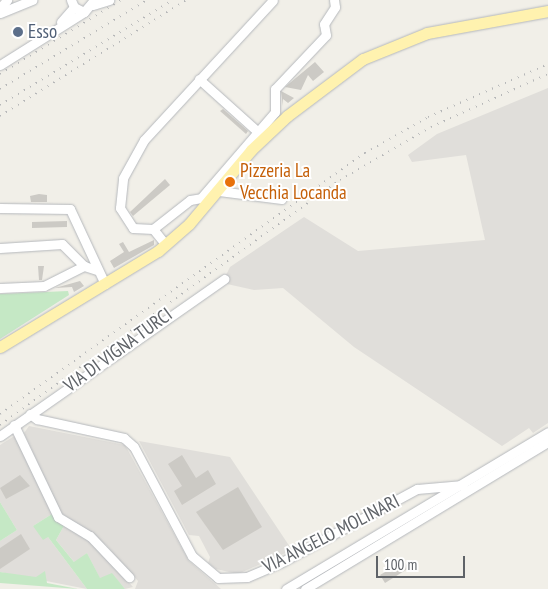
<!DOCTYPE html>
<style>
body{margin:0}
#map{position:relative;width:548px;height:589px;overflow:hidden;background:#f1efe8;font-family:"PT Sans Narrow",sans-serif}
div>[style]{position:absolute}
.industrial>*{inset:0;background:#e0deda}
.green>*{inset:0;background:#c5e8c5}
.building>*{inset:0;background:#cccac5}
.roads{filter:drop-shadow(0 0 1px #b5b8bc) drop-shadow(0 0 1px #b5b8bc)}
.minor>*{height:9px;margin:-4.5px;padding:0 4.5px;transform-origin:4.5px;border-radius:4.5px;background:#fff}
.major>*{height:11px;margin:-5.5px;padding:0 5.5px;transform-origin:5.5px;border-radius:5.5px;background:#fff2af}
.rail>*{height:2px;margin-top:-1px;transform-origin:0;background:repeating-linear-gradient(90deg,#b6b7b8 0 1px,transparent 0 7px)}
.dots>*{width:14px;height:14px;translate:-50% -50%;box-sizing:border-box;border:2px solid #fff;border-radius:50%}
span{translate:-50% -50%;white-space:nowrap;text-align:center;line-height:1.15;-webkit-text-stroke:4px #fff;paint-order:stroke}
.service-label{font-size:19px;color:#4e5e75}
.left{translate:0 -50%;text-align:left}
.food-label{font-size:19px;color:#c56008}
.street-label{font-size:19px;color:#5f6368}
.scale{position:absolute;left:376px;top:556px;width:89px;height:22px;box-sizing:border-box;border:2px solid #5f6368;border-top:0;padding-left:6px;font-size:15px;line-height:18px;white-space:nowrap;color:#5f6368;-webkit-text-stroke:4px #fff;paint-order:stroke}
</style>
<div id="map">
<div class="industrial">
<div style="clip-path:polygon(548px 88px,548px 423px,533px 433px,529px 428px,502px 446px,354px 347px,283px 288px,254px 290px,227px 284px,224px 279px,230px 267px,304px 217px,358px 251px,485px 240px,466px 155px,412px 162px,408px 155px,437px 134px)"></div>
<div style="clip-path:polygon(29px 426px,125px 445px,189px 561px,221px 589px,135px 589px,138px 581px,106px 545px,61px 513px,24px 433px)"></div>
<div style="clip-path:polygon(16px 435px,52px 514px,33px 526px,48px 537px,87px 589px,0 572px,0 541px,17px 530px,0 502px,0 445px)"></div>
<div style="clip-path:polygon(139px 441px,230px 457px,292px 550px,238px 574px,216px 569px,208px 563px,210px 557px,199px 536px,189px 535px)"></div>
<div style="clip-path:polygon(65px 524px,88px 536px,133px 587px,125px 589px,112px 574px,100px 579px,87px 553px,75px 563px,56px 540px)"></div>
</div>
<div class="green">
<div style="clip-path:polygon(68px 291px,69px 295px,0 339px,0 294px)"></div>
<div style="clip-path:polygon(0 502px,17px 530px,0 541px)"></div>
<div style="clip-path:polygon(52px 514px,65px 524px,56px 540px,74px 562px,87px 553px,100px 578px,112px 573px,125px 589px,87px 589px,48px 537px,43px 540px,33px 526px)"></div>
<div style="clip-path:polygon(45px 571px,47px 583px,78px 589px,0 583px,0 572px,36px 577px)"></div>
</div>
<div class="building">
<div style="clip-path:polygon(315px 62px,324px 72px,313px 81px,308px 75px,301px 90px,285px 87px)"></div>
<div style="clip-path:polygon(281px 91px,294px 98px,288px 103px,283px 99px,283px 106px)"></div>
<div style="clip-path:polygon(223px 109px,248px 131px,246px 134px,220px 111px)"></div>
<div style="clip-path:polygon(165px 179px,170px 185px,133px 216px,130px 212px)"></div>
<div style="clip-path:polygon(39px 194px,47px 195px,47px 202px,31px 202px,30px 196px)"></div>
<div style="clip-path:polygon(67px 221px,67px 227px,32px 228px,32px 222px)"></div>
<div style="clip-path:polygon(154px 240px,154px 245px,114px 268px,110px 261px,124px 252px,119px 244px,123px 242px,129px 252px)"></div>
<div style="clip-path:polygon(38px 266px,44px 266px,42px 280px,39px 280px)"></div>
<div style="clip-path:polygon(80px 281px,84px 286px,74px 292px,72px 287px,55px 288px)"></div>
<div style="clip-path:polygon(182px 455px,196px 478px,208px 470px,216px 484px,182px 505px,174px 491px,182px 486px,168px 464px)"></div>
<div style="clip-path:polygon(20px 475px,30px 486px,6px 499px,0 488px)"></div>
<div style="clip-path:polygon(238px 487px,262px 527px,223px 550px,196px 512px)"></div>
<div style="clip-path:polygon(21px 534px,30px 549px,0 569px,0 548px)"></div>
<div style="clip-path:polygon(404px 561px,409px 568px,385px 583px,380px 575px)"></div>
</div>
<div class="roads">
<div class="minor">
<div style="left:71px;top:0;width:8px;rotate:67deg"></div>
<div style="left:74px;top:7px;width:11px;rotate:27deg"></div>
<div style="left:84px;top:12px;width:16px;rotate:-50deg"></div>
<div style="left:93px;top:5px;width:17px;rotate:-17deg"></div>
<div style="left:0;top:8px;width:11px;rotate:-49deg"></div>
<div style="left:0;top:13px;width:35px;rotate:-22deg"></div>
<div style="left:61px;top:22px;width:20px;rotate:-49deg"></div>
<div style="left:0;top:65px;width:99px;rotate:-32.2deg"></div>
<div style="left:199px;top:79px;width:78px;rotate:41.9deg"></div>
<div style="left:219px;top:191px;width:63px;rotate:7.4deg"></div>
<div style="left:0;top:208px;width:70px;rotate:0.8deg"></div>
<div style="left:70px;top:209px;width:83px;rotate:65deg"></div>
<div style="left:153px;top:229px;width:20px;rotate:-177deg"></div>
<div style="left:133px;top:228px;width:24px;rotate:-123deg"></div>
<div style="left:120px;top:208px;width:30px;rotate:-84deg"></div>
<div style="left:123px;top:178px;width:43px;rotate:-61.1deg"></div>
<div style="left:144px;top:140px;width:190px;rotate:-47.3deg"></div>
<div style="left:166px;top:245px;width:21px;rotate:-129deg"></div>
<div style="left:153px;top:229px;width:47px;rotate:-38.1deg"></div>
<div style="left:190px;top:200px;width:11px;rotate:-10deg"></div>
<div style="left:201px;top:198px;width:113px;rotate:-49.3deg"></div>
<div style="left:275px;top:112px;width:23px;rotate:-90deg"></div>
<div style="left:275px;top:89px;width:74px;rotate:-46.6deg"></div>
<div style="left:326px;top:35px;width:11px;rotate:-100deg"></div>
<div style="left:324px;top:24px;width:20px;rotate:-57deg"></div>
<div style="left:335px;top:7px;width:7px;rotate:-98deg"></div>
<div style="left:0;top:248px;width:62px;rotate:-3.7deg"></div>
<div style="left:62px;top:244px;width:31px;rotate:45deg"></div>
<div style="left:84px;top:266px;width:14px;rotate:17deg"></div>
<div style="left:0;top:288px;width:44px;rotate:-2.6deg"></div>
<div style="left:44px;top:286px;width:45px;rotate:-26.6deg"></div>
<div style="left:30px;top:414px;width:9px;rotate:36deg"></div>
<div style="left:37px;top:419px;width:89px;rotate:12.3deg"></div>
<div style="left:124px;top:438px;width:13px;rotate:42deg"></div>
<div style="left:134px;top:447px;width:123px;rotate:62deg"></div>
<div style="left:192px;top:556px;width:34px;rotate:40deg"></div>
<div style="left:218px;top:578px;width:29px;rotate:-2deg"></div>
<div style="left:247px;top:577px;width:36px;rotate:-23deg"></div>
<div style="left:280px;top:563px;width:156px;rotate:-28.4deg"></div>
<div style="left:417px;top:489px;width:46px;rotate:-5deg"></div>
<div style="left:14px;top:425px;width:102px;rotate:64.4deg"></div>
<div style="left:58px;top:517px;width:37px;rotate:31deg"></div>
<div style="left:90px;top:536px;width:57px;rotate:46.4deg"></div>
<div style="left:0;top:436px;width:274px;rotate:-35deg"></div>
<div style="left:286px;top:589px;width:305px;rotate:-30.9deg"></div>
<div style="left:305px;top:589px;width:284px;rotate:-31.2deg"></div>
</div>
<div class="major">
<div style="left:0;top:347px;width:185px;rotate:-31.3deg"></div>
<div style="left:158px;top:251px;width:41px;rotate:-41.1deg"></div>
<div style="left:189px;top:224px;width:97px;rotate:-50deg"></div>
<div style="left:251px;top:150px;width:50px;rotate:-43.4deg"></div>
<div style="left:287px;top:116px;width:95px;rotate:-36.9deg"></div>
<div style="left:363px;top:59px;width:69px;rotate:-22.1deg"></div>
<div style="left:427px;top:33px;width:123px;rotate:-10.3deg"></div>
</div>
</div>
<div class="rail">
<div style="left:0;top:74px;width:142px;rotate:-31.4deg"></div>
<div style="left:0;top:89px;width:172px;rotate:-31.2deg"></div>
<div style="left:0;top:105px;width:202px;rotate:-31.3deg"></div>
<div style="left:0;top:116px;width:219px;rotate:-31.9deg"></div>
<div style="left:0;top:414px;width:449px;rotate:-35.6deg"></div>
<div style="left:365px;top:153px;width:73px;rotate:-29.7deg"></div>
<div style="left:428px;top:117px;width:131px;rotate:-23.8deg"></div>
<div style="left:0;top:425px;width:419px;rotate:-35.8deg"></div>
<div style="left:340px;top:180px;width:105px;rotate:-30.2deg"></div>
<div style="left:431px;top:127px;width:128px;rotate:-24.4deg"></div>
</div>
<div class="dots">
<div style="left:18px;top:32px;background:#5c6f8a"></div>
<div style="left:230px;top:182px;background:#e8710a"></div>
</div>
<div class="service-label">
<span class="left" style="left:28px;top:32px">Esso</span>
</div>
<div class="food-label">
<span class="left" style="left:240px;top:182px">Pizzeria La<br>Vecchia Locanda</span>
</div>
<div class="street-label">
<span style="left:118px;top:350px;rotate:-36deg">VIA DI VIGNA TURCI</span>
<span style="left:331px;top:534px;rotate:-27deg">VIA ANGELO MOLINARI</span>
</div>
<div class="scale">100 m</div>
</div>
